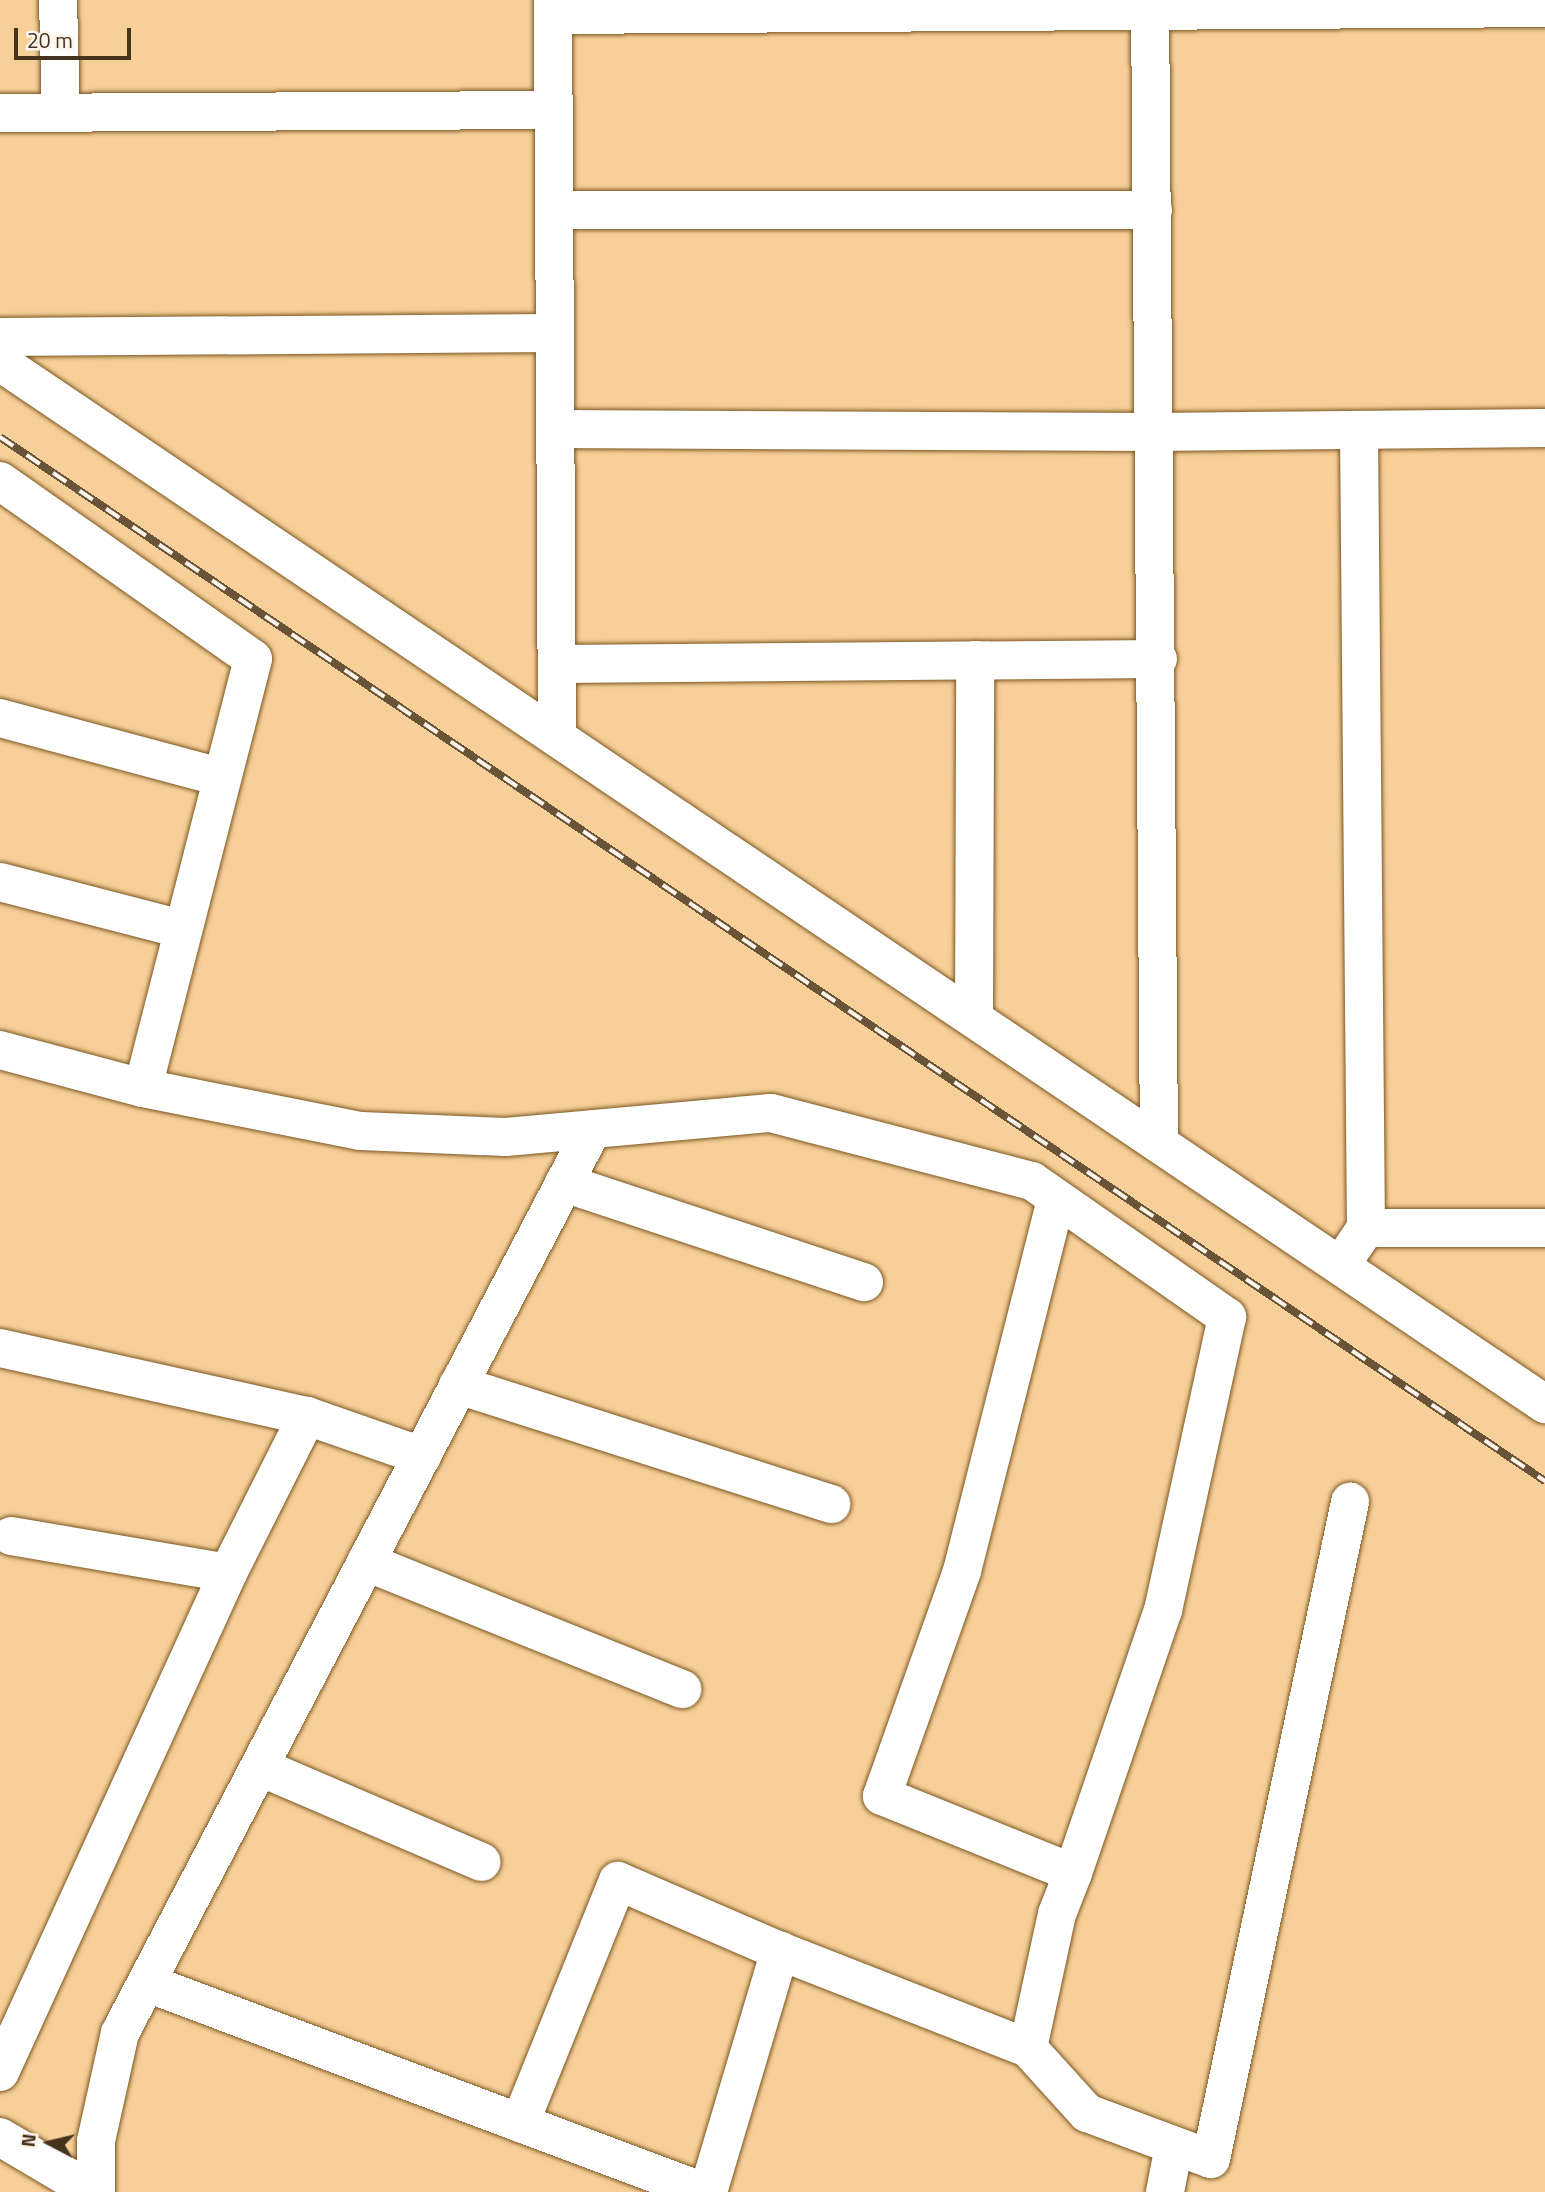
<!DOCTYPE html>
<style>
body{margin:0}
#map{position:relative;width:1545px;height:2192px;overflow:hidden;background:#f7cf98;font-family:"Titillium Web",sans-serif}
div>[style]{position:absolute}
.roads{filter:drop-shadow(0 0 2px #7b5722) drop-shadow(0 0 2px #7b5722)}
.street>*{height:38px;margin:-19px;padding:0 19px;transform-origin:19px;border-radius:19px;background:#fff}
.rail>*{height:8px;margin-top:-4px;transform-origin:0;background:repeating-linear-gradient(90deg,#fef5eb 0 16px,#695438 0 32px);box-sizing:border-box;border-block:2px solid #695438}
span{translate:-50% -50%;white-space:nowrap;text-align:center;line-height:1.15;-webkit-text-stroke:5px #fef5eb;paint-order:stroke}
.north{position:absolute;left:14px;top:2108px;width:70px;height:70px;-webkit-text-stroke:5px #fef5eb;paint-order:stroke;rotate:277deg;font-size:19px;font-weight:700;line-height:28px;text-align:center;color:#44341e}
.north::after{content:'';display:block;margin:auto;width:24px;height:32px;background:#44341e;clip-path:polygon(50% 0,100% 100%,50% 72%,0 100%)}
.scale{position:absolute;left:14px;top:28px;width:117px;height:32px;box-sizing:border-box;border:4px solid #44341e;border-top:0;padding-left:9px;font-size:21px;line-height:24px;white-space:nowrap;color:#44341e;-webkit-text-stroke:5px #fef5eb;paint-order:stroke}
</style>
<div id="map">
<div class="roads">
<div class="street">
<div style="left:58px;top:0;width:112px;rotate:88.5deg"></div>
<div style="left:553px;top:0;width:736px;rotate:89.69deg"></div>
<div style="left:1150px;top:0;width:1142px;rotate:89.55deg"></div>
<div style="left:553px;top:15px;width:992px;rotate:-0.4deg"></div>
<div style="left:0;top:113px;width:554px;rotate:-0.31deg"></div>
<div style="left:554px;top:210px;width:599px"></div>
<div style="left:0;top:337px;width:555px;rotate:-0.41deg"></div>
<div style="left:0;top:362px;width:1864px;rotate:34deg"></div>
<div style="left:555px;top:429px;width:599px;rotate:0.29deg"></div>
<div style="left:1154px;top:432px;width:391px;rotate:-0.6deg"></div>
<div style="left:1359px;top:430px;width:798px;rotate:89.5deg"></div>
<div style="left:0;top:481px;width:309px;rotate:35.1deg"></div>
<div style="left:253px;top:659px;width:443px;rotate:104.4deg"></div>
<div style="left:557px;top:664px;width:601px;rotate:-0.48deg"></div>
<div style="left:0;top:718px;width:228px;rotate:15deg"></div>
<div style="left:0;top:882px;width:188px;rotate:14.5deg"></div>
<div style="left:974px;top:1017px;width:357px;rotate:-89.8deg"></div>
<div style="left:0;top:1050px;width:148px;rotate:14.9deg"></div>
<div style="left:143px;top:1088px;width:222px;rotate:11.2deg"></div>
<div style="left:361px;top:1131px;width:145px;rotate:2.4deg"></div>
<div style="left:506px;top:1137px;width:266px;rotate:-5.2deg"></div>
<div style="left:771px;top:1113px;width:270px;rotate:14.6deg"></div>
<div style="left:1032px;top:1181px;width:238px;rotate:34.9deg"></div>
<div style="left:1227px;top:1317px;width:300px;rotate:102.3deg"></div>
<div style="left:1163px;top:1610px;width:278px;rotate:108.9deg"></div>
<div style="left:564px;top:1183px;width:316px;rotate:18.3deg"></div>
<div style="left:1351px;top:1250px;width:27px;rotate:-56deg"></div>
<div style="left:1366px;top:1228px;width:179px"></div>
<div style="left:0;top:1348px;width:314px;rotate:12.5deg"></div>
<div style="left:307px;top:1416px;width:122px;rotate:19.2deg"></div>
<div style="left:458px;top:1385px;width:392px;rotate:17.7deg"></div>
<div style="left:366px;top:1562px;width:341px;rotate:21.9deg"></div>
<div style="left:228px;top:1573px;width:176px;rotate:-63.3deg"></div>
<div style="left:260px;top:1767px;width:241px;rotate:23.2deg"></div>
<div style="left:147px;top:1983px;width:595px;rotate:20.57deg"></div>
<div style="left:1028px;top:2048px;width:88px;rotate:47.8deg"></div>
<div style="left:1087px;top:2113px;width:132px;rotate:20.4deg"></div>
<div style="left:1211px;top:2159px;width:672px;rotate:-78.05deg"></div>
<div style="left:0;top:2072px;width:549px;rotate:-65.44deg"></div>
<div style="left:228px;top:1573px;width:220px;rotate:-170.3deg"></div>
<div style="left:520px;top:2123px;width:261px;rotate:-68deg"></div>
<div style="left:618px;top:1881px;width:176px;rotate:23.4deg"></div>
<div style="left:0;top:2137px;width:108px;rotate:30.6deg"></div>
<div style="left:96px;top:2192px;width:51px;rotate:-90deg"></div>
<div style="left:96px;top:2141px;width:111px;rotate:-77.5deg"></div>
<div style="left:120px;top:2033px;width:1019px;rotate:-62.4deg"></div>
<div style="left:708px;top:2192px;width:252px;rotate:-73.4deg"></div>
<div style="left:780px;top:1951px;width:266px;rotate:21.4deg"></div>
<div style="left:1028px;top:2048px;width:137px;rotate:-77.8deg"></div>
<div style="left:1057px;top:1914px;width:44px;rotate:-68.7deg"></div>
<div style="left:1073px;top:1873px;width:206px;rotate:-158deg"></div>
<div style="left:882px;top:1796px;width:239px;rotate:-70.4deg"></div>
<div style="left:962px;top:1571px;width:384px;rotate:-75.8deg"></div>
<div style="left:1165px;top:2192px;width:47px;rotate:-78.9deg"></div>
</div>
</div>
<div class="rail">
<div style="left:0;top:437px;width:1865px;rotate:34.05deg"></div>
</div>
<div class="north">N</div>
<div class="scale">20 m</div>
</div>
